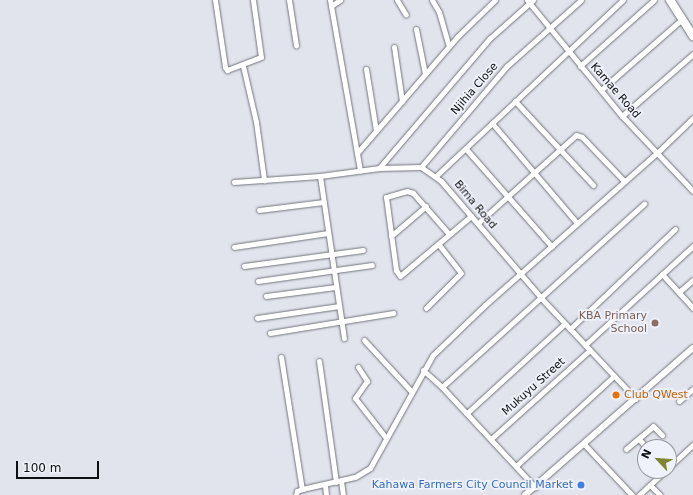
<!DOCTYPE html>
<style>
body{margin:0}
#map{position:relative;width:693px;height:495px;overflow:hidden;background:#e1e4ed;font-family:"DejaVu Sans",sans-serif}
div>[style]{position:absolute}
.roads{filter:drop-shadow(0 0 1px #72747b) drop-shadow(0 0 1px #72747b)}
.minor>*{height:5px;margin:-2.5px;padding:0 2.5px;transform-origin:2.5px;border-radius:2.5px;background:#fff}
.tertiary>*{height:6px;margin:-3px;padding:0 3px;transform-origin:3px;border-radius:3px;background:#fff}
.primary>*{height:8px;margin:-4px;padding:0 4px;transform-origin:4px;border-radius:4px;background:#fff}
.dots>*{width:11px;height:11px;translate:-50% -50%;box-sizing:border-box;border:2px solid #eff2fa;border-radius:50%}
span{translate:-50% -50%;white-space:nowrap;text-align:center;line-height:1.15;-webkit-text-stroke:3.5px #eff2fa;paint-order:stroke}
.street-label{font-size:11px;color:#0e0f12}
.education-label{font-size:11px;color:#785e54}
.right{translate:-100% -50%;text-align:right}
.food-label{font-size:11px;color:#c56008}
.left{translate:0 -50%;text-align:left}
.shop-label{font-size:11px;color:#366cbe}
.north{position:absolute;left:637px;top:439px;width:40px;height:40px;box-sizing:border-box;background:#eff2fa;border:1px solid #95979d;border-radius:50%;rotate:296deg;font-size:11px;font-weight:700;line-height:16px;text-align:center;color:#0e0f12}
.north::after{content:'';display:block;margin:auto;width:14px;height:18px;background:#7f8632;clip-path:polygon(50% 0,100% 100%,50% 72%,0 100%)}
.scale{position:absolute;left:16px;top:461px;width:83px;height:18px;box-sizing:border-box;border:2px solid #0e0f12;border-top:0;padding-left:5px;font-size:12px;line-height:14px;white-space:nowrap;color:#0e0f12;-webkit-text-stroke:3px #eff2fa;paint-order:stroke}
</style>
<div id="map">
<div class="roads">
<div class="minor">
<div style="left:215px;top:0;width:68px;rotate:81.5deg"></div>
<div style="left:225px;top:67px;width:4px;rotate:56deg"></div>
<div style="left:227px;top:70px;width:36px;rotate:-21deg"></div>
<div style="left:261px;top:57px;width:58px;rotate:-98deg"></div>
<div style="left:289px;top:0;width:46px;rotate:81.2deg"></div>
<div style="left:330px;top:0;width:173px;rotate:80deg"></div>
<div style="left:397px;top:0;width:17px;rotate:59deg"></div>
<div style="left:432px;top:0;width:14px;rotate:60deg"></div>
<div style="left:439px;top:12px;width:35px;rotate:74deg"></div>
<div style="left:527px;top:0;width:150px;rotate:50.7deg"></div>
<div style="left:622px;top:116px;width:103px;rotate:46.6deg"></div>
<div style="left:331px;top:6px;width:11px;rotate:-34deg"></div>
<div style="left:416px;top:29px;width:46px;rotate:78.7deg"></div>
<div style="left:394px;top:47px;width:55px;rotate:81.6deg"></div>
<div style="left:243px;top:66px;width:57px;rotate:76.9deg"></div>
<div style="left:256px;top:122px;width:59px;rotate:82.1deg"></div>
<div style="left:580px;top:66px;width:99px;rotate:-41.7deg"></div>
<div style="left:366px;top:69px;width:63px;rotate:80.8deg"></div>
<div style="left:601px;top:90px;width:108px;rotate:-41.2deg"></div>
<div style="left:515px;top:101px;width:115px;rotate:47.1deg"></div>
<div style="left:622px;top:116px;width:94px;rotate:-41.1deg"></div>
<div style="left:492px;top:123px;width:131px;rotate:49.6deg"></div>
<div style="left:466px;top:149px;width:130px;rotate:48.7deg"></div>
<div style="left:357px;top:153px;width:155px;rotate:-49.2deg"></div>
<div style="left:458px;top:36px;width:52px;rotate:-44.2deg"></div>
<div style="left:421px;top:167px;width:133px;rotate:-49.6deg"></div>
<div style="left:507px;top:66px;width:99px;rotate:-41.7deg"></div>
<div style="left:379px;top:168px;width:170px;rotate:-49.5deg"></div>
<div style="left:489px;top:39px;width:59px;rotate:-41.6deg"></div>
<div style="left:320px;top:176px;width:164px;rotate:81.6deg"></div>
<div style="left:436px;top:176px;width:257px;rotate:-43.3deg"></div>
<div style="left:234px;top:182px;width:86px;rotate:-4deg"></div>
<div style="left:320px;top:176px;width:60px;rotate:-7.7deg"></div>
<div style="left:379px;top:168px;width:42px;rotate:-1.4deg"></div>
<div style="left:421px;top:167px;width:24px;rotate:35deg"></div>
<div style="left:441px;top:181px;width:155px;rotate:49.4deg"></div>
<div style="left:542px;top:299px;width:137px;rotate:46.8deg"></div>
<div style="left:259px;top:210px;width:65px;rotate:-7deg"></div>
<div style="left:478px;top:223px;width:132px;rotate:-41.9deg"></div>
<div style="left:576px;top:135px;width:6px;rotate:18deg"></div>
<div style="left:582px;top:137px;width:61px;rotate:46.3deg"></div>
<div style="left:449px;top:234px;width:55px;rotate:-131.3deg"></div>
<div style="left:413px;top:193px;width:6px;rotate:-162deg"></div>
<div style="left:407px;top:191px;width:22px;rotate:164deg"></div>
<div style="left:386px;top:197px;width:74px;rotate:82.2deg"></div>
<div style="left:396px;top:270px;width:7px;rotate:56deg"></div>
<div style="left:400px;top:276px;width:93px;rotate:-40.2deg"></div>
<div style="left:391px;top:236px;width:46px;rotate:-40.6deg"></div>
<div style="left:234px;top:247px;width:95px;rotate:-8.5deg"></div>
<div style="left:244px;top:266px;width:120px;rotate:-7.7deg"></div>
<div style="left:662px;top:274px;width:46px;rotate:47.6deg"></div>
<div style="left:258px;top:281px;width:115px;rotate:-8deg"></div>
<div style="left:679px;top:292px;width:18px;rotate:-41deg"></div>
<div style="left:266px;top:296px;width:70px;rotate:-7.4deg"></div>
<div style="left:426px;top:308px;width:49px;rotate:-45deg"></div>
<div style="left:461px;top:273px;width:37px;rotate:-128deg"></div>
<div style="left:257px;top:318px;width:83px;rotate:-8.3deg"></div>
<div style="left:570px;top:329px;width:145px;rotate:-43.6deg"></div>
<div style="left:270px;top:333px;width:125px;rotate:-9.2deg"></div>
<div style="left:364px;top:340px;width:69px;rotate:47.3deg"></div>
<div style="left:585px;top:345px;width:147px;rotate:-42.5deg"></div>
<div style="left:281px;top:357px;width:134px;rotate:81deg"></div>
<div style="left:319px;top:361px;width:122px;rotate:82deg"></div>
<div style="left:358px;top:367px;width:17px;rotate:57deg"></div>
<div style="left:367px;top:381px;width:21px;rotate:125deg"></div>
<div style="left:355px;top:398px;width:51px;rotate:52.2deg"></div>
<div style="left:423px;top:370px;width:25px;rotate:42deg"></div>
<div style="left:442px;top:387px;width:273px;rotate:-42.2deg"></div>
<div style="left:442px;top:387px;width:137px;rotate:47.1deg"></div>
<div style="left:679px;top:401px;width:18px;rotate:-41deg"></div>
<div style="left:467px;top:413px;width:132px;rotate:-42.5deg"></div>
<div style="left:491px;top:439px;width:133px;rotate:-42deg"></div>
<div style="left:639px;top:439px;width:11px;rotate:49deg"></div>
<div style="left:584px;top:444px;width:70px;rotate:46.7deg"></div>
<div style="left:626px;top:449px;width:35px;rotate:-40deg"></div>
<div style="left:653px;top:426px;width:13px;rotate:45deg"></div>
<div style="left:516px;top:466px;width:133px;rotate:-42.6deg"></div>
<div style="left:669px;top:467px;width:33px;rotate:-43deg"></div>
<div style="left:341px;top:481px;width:14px;rotate:82deg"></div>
<div style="left:325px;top:485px;width:10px;rotate:84deg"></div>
<div style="left:650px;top:485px;width:14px;rotate:45deg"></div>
<div style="left:296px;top:495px;width:4px;rotate:-76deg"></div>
<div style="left:297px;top:491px;width:5px;rotate:-22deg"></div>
<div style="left:302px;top:489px;width:54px;rotate:-12.8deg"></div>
<div style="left:355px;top:477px;width:17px;rotate:-31deg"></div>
<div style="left:370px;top:468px;width:129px;rotate:-60.9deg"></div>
<div style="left:433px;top:355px;width:72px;rotate:-43.9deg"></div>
<div style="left:485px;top:305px;width:230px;rotate:-41.5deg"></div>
<div style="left:657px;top:153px;width:50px;rotate:-44.2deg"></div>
<div style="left:639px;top:495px;width:35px;rotate:-43deg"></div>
</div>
<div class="tertiary">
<div style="left:525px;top:495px;width:223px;rotate:-41.2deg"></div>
</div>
<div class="primary">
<div style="left:670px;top:0;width:43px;rotate:57.4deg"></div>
</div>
</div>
<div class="dots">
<div style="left:655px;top:323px;background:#8d6e63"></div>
<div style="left:616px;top:395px;background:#e8710a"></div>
<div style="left:581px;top:485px;background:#3f7fe0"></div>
</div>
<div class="street-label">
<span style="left:475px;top:89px;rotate:-49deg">Njihia Close</span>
<span style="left:615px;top:91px;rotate:49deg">Kamae Road</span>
<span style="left:475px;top:205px;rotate:50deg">Bima Road</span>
<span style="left:534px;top:387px;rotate:-42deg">Mukuyu Street</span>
</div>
<div class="education-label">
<span class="right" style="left:647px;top:323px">KBA Primary<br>School</span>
</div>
<div class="food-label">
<span class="left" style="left:624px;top:395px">Club QWest</span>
</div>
<div class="shop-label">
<span class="right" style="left:573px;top:485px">Kahawa Farmers City Council Market</span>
</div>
<div class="north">N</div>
<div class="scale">100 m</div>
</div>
